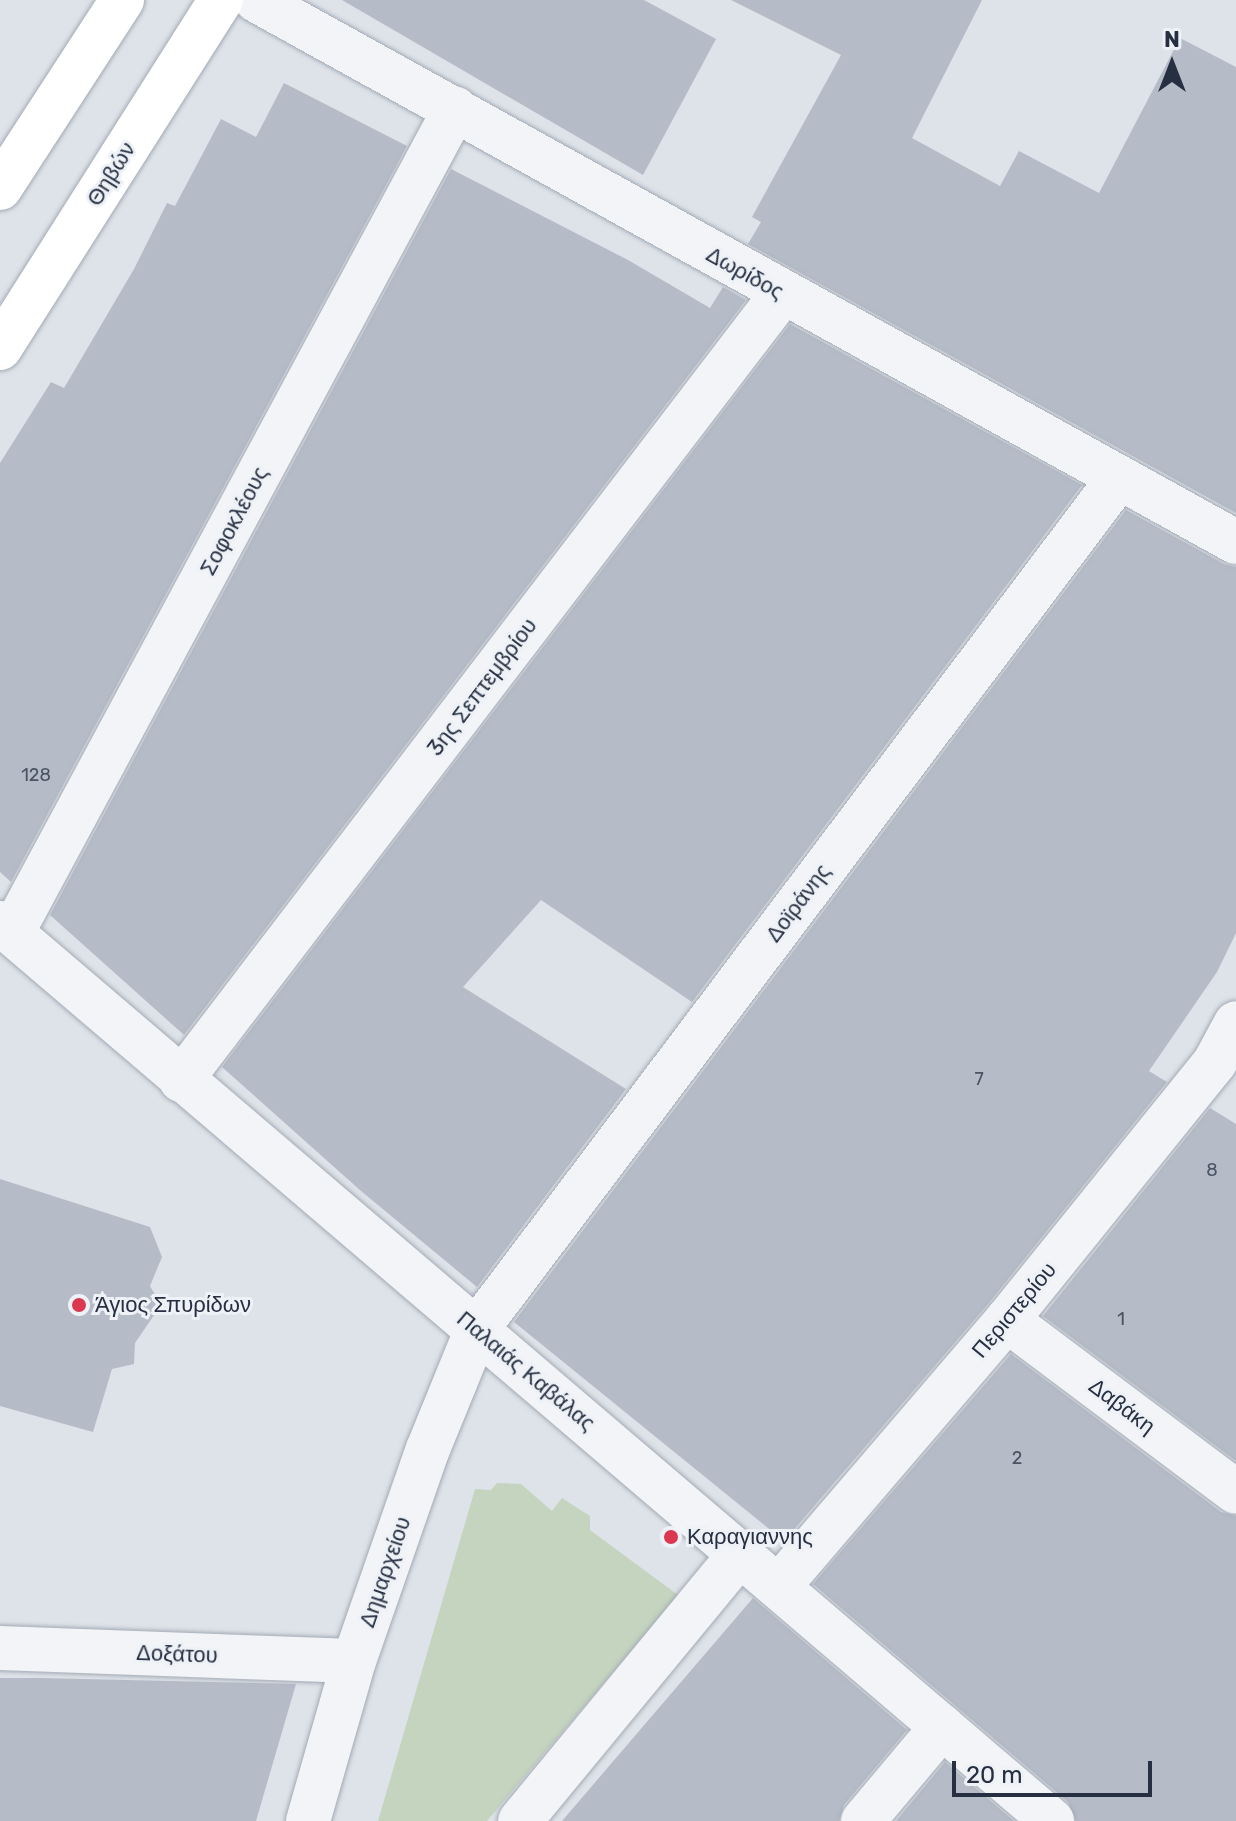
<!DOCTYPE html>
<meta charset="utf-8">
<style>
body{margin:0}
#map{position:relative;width:1236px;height:1821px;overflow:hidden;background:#dee3e9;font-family:Rubik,sans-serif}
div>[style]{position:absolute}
.green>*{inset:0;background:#c4d4bf}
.building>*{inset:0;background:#b5bcc7}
.roads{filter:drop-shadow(0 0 2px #a3aab4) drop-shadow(0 0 2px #a3aab4)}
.pedestrian>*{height:44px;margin:-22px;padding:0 22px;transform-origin:22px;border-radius:22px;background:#f2f4f7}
.minor>*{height:44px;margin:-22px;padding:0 22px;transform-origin:22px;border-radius:22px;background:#f2f4f7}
.tertiary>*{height:44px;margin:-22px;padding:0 22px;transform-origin:22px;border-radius:22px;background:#f2f4f7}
.secondary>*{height:44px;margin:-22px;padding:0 22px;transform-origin:22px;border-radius:22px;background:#fff}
.dots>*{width:22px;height:22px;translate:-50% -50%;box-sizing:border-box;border:4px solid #eef2f7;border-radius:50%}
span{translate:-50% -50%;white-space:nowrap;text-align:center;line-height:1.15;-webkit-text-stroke:6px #eef2f7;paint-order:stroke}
.number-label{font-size:18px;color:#4a5363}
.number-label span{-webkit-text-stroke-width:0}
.street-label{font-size:22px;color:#263042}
.poi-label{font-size:22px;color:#263042}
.left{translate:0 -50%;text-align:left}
.north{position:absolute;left:1132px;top:24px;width:80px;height:80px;-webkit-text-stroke:6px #eef2f7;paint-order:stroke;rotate:0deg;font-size:22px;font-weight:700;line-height:32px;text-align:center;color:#263042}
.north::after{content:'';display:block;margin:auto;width:28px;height:36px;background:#263042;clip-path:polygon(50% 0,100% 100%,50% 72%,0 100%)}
.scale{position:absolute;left:952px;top:1761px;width:200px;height:36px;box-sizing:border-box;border:4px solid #263042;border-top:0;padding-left:10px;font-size:24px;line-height:28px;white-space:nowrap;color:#263042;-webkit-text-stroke:6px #eef2f7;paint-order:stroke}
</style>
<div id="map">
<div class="green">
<div style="clip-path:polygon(497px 1483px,521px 1484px,552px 1511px,562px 1498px,590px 1516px,590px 1530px,678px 1595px,487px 1821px,378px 1821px,475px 1489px,491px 1490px)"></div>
</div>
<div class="building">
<div style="clip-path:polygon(342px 0,644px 0,716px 39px,643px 175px)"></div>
<div style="clip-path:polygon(731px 0,982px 0,912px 138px,1000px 186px,1019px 151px,1099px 193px,1180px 38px,1236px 67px,1236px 513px,748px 244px,761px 222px,752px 217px,841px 55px)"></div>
<div style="clip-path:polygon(284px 83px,407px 146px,11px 882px,0 872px,0 463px,51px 382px,64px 388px,134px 269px,167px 203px,175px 206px,221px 119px,256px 137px)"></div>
<div style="clip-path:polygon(451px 169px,628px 260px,710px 308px,723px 287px,746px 300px,184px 1035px,50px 915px)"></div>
<div style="clip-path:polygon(790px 324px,1082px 485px,692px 1002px,541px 900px,463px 987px,626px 1089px,477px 1287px,361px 1191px,222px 1067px)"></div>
<div style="clip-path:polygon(1126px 510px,1224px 564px,1236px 567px,1236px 933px,1217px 972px,1149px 1071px,1167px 1082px,988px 1304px,784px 1541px,514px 1322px)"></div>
<div style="clip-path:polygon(1210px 1108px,1236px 1124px,1236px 1461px,1043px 1316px)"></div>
<div style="clip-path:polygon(0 1179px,150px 1227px,162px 1257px,150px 1286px,161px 1305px,135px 1343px,134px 1364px,112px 1369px,93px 1432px,0 1406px)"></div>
<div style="clip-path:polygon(1011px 1354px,1221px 1512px,1236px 1516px,1236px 1821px,1076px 1821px,1068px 1802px,813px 1584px)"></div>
<div style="clip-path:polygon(753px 1598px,907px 1730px,844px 1805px,839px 1821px,562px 1821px)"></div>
<div style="clip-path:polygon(0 1678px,41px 1678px,296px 1684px,256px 1821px,0 1821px)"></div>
<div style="clip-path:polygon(945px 1762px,1014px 1821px,896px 1821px)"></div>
</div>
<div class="roads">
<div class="pedestrian">
<div style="left:520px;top:1821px;width:346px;rotate:-50.5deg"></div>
<div style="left:863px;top:1821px;width:123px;rotate:-50deg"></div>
</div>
<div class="minor">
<div style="left:256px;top:0;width:1120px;rotate:28.95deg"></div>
<div style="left:12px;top:933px;width:936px;rotate:-61.74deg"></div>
<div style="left:181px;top:1080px;width:989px;rotate:-52.6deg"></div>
<div style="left:1007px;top:1320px;width:286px;rotate:36.9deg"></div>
<div style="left:477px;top:1329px;width:1066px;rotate:-52.97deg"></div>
<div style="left:779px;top:1586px;width:350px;rotate:-49.4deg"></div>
<div style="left:1007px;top:1320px;width:331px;rotate:-51.1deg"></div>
<div style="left:1215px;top:1062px;width:44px;rotate:-61.7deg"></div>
<div style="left:0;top:1648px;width:354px;rotate:2.1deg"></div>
</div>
<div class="tertiary">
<div style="left:0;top:923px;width:1383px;rotate:40.48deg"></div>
<div style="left:308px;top:1821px;width:166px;rotate:-74deg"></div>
<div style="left:354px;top:1661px;width:225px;rotate:-70.8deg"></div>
<div style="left:428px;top:1449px;width:130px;rotate:-67.8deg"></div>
</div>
<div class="secondary">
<div style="left:0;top:188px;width:224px;rotate:-57deg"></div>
<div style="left:0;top:348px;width:412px;rotate:-57.6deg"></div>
</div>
</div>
<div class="dots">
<div style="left:79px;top:1305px;background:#da3851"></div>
<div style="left:671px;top:1537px;background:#da3851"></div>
</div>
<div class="number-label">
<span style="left:36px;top:775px">128</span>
<span style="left:979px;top:1079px">7</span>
<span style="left:1212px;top:1170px">8</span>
<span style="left:1121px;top:1319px">1</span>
<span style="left:1017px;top:1458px">2</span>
</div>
<div class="street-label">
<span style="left:111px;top:174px;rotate:-58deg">Θηβών</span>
<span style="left:745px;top:273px;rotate:29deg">Δωρίδος</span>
<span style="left:234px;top:521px;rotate:-62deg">Σοφοκλέους</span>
<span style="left:482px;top:687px;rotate:-53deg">3ης Σεπτεμβρίου</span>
<span style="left:798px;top:903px;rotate:-53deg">Δοϊράνης</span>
<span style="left:1014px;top:1310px;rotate:-50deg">Περιστερίου</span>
<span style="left:526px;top:1371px;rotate:40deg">Παλαιάς Καβάλας</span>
<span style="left:1122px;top:1406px;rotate:37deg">Δαβάκη</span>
<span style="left:385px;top:1572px;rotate:-71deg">Δημαρχείου</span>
<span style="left:177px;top:1654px;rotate:2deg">Δοξάτου</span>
</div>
<div class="poi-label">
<span class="left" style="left:95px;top:1305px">Άγιος Σπυρίδων</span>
<span class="left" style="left:687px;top:1537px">Καραγιαννης</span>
</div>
<div class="north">N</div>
<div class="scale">20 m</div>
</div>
